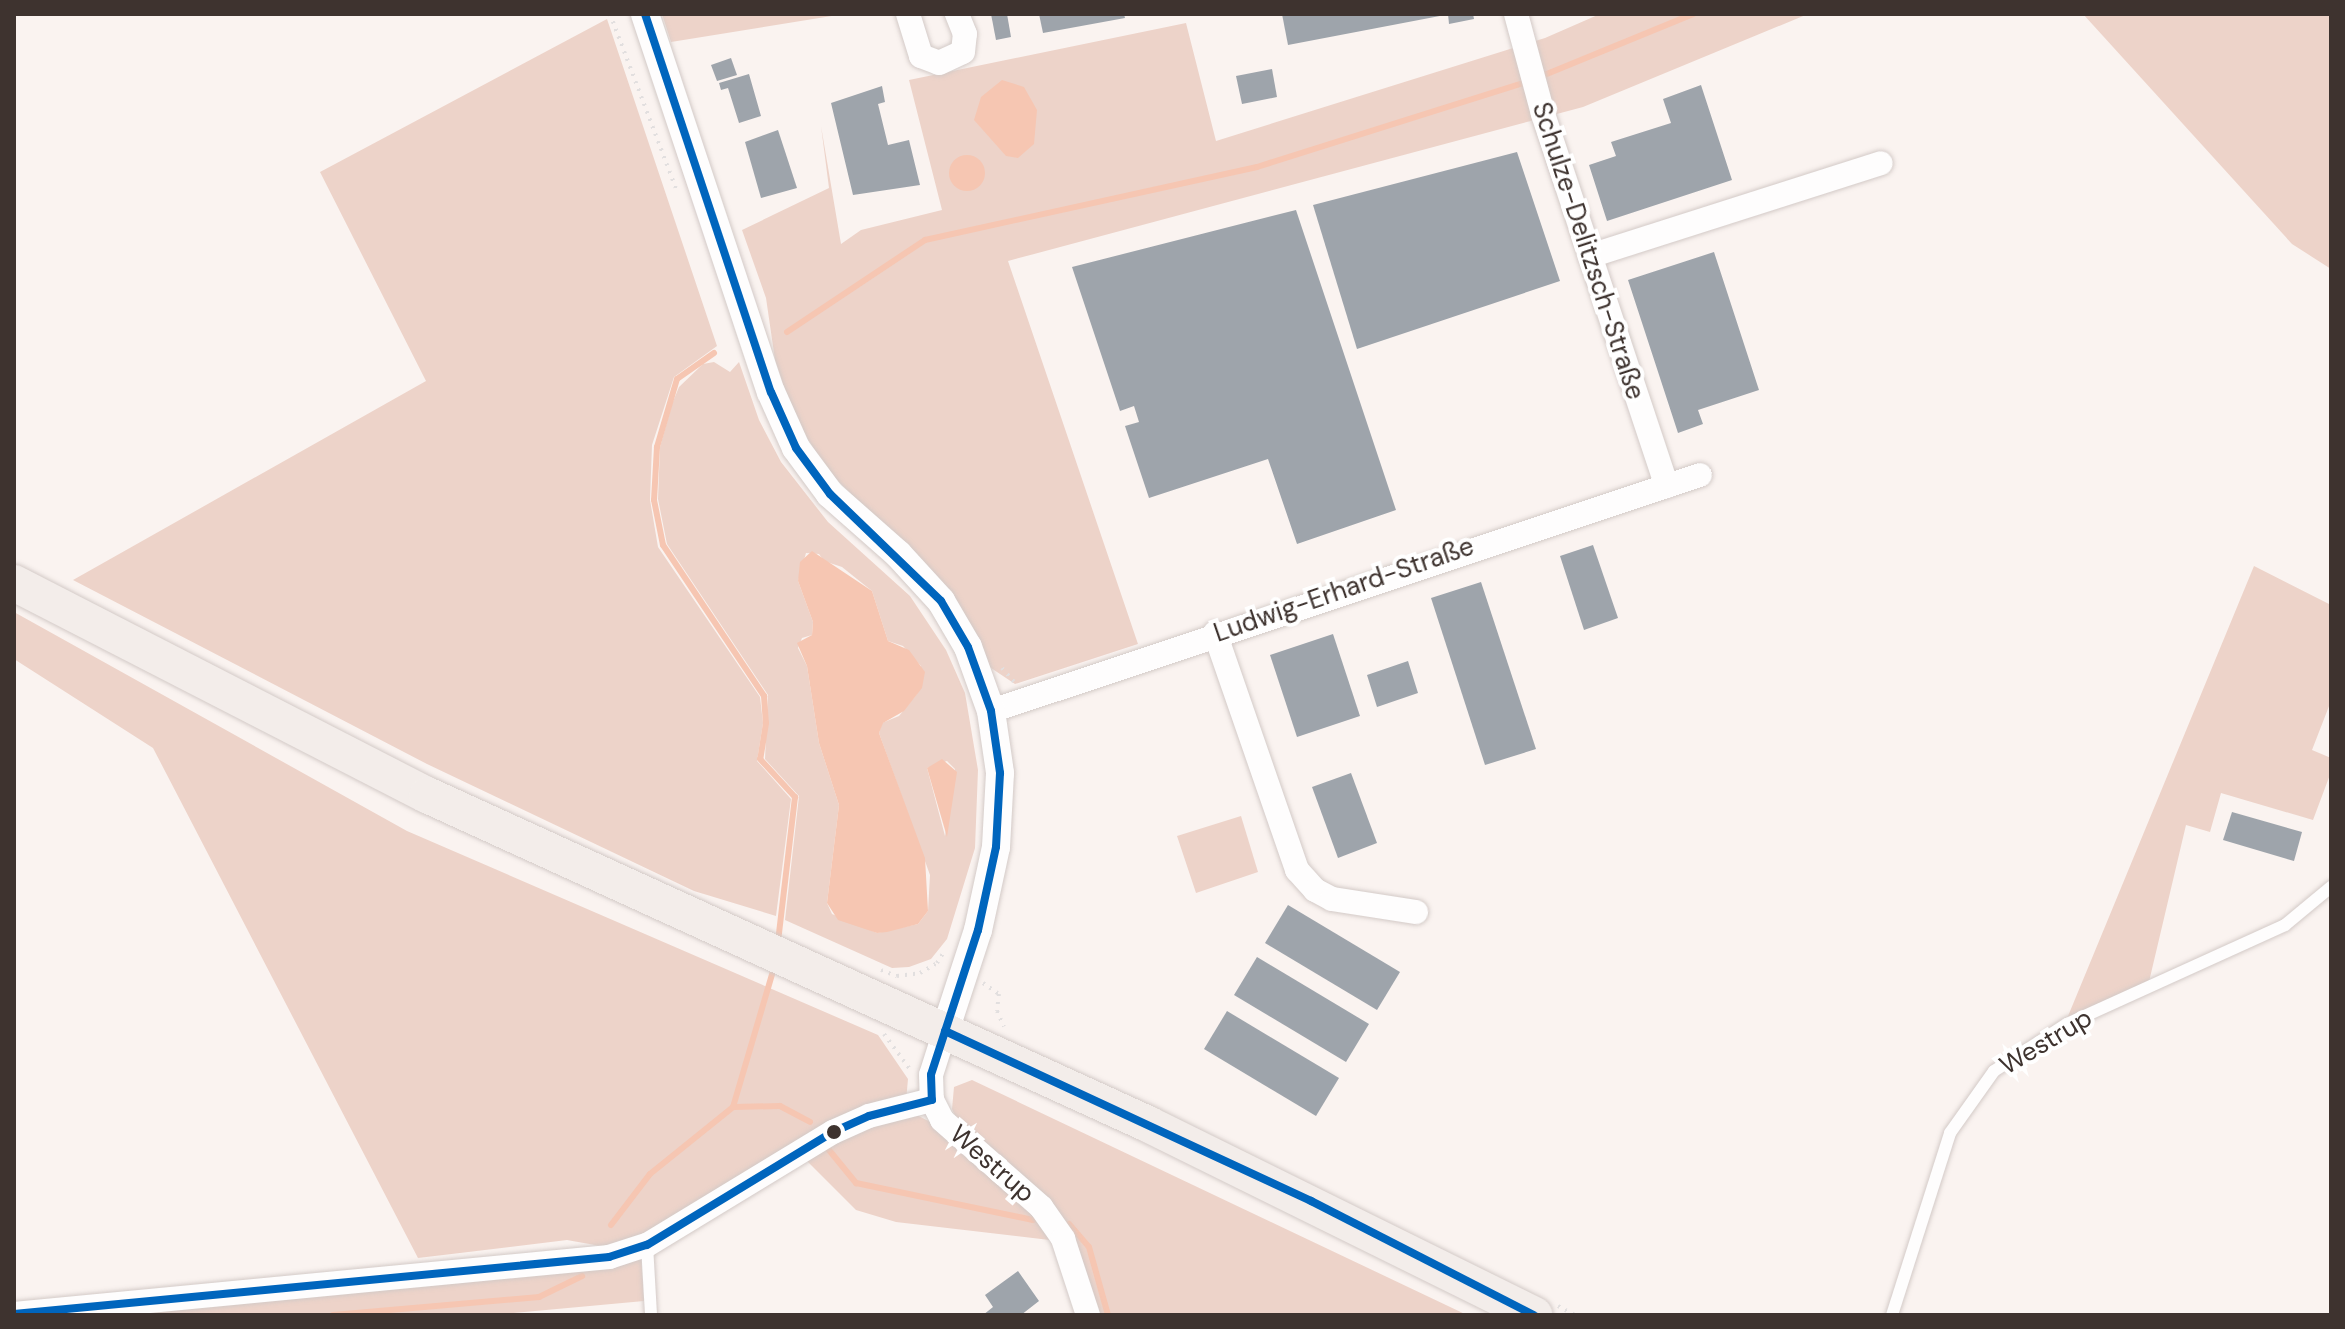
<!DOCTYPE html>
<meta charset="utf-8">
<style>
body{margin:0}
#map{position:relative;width:2345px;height:1329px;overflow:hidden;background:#faf3f0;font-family:"DM Sans",sans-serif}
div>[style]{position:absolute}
.green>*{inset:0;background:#edd3c9}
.water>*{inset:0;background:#f6c6b2}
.round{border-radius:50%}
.stream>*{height:6px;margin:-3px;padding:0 3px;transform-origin:3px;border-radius:3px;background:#f6c6b2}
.building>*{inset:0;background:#9ea4ab}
.path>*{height:4px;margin-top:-2px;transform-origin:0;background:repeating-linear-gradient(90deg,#e2dfdf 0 2px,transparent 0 8px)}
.roads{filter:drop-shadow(0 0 2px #d3cac7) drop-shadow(0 0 2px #d3cac7)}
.service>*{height:12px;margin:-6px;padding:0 6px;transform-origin:6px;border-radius:6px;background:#fefdfd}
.minor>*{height:24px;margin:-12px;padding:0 12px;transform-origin:12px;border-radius:12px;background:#fefdfd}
.tertiary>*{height:28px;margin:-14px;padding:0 14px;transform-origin:14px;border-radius:14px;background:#fefdfd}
.primary>*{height:36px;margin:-18px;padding:0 18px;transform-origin:18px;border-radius:18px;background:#f3edea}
.bus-1>*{height:8px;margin:-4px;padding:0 4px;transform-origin:4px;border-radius:4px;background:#0065bd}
.dots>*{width:22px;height:22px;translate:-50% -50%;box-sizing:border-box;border:4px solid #fff;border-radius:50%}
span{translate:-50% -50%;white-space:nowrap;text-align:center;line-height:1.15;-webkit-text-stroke:8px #fff;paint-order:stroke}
.street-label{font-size:26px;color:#3e332f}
.frame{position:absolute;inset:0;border:16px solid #3e332f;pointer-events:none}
</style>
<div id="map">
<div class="green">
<div style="clip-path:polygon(662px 14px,844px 14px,671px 42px)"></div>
<div style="clip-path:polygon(1600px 14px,1808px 14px,1583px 107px,1008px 261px,1138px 644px,1015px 684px,988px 666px,936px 578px,827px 470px,780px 394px,766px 298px,742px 230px,829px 188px,821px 126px,841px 244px,861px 230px,942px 210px,909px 80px,1186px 23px,1216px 141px,1545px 38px)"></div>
<div style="clip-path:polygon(2083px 14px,2331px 14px,2331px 269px,2292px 244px)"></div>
<div style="clip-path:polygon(607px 19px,717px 346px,674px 377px,652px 445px,650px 500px,658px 547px,760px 697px,763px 723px,757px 761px,791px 799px,776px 916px,694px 891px,427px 764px,73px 580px,426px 381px,320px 172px)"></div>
<div style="clip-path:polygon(evenodd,714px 362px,730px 372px,739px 362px,759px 420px,781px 462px,828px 522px,910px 596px,946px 650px,965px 693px,978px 770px,975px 848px,947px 939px,931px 959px,909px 967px,892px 968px,785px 920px,799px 796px,765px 759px,768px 695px,667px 544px,658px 499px,660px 447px,672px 404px,679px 387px,703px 364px,714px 362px,806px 553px,819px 554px,824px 561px,842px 567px,872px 591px,888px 641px,903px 646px,921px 666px,917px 694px,899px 716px,882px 723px,879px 733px,930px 875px,928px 911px,918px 924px,877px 933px,832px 914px,827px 903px,839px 805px,819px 743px,807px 666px,798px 648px,802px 638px,812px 635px,813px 622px,798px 581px,806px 553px,714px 362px,947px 761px,955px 769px,945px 836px,927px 768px,947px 761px)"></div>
<div style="clip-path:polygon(2254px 566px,2331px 605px,2331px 701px,2312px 750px,2331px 758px,2331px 772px,2313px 820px,2221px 793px,2210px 832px,2186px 825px,2148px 986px,2066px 1021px)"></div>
<div style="clip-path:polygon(14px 612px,407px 831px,878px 1035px,908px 1079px,906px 1101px,650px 1235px,606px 1247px,567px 1240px,418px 1258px,153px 748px,14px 659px)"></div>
<div style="clip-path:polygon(1241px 816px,1258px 872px,1196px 893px,1177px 836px)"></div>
<div style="clip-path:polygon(972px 1080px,1467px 1315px,1094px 1315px,1069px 1238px,963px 1133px,952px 1109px,954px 1087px)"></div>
<div style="clip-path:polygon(913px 1113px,936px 1125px,954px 1147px,1010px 1184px,1058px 1241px,896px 1222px,856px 1210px,805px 1159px,874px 1121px)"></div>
<div style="clip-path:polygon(641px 1254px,644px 1301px,491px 1315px,37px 1315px)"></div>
</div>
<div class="water">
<div style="clip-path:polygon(1002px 80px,1024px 87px,1037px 110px,1034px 144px,1018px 158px,1006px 156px,974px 120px,981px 97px)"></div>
<div class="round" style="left:949px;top:155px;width:36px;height:36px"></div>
<div style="clip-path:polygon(812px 551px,872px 591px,888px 641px,909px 650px,925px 672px,922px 688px,904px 711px,883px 723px,879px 733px,925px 858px,928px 911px,918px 924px,887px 932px,877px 933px,838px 920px,827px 903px,839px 805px,819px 743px,807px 666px,797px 643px,812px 635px,813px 622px,798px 581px,800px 562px)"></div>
<div style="clip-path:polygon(942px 759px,957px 772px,947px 837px,927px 768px)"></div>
</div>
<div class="stream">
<div style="left:1537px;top:78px;width:169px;rotate:-22.3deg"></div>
<div style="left:787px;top:332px;width:166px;rotate:-33.7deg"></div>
<div style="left:925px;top:240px;width:340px;rotate:-12.4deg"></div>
<div style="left:1257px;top:167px;width:283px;rotate:-17.5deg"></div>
<div style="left:714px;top:353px;width:45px;rotate:144.9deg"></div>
<div style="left:677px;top:379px;width:71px;rotate:106.4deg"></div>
<div style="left:657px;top:447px;width:53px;rotate:93.2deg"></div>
<div style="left:654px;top:500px;width:46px;rotate:78.7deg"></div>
<div style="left:663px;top:545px;width:182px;rotate:56.2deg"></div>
<div style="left:764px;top:696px;width:27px;rotate:86deg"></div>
<div style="left:766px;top:723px;width:36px;rotate:99deg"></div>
<div style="left:760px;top:759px;width:52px;rotate:47.4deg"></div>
<div style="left:795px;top:797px;width:145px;rotate:96.7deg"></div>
<div style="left:733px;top:1107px;width:47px;rotate:-1.2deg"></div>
<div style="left:780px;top:1106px;width:34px;rotate:28deg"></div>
<div style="left:829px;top:1150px;width:43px;rotate:50.7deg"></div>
<div style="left:856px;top:1183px;width:181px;rotate:11.8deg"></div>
<div style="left:1069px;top:1224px;width:30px;rotate:49deg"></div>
<div style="left:1089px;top:1247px;width:71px;rotate:74.4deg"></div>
<div style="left:611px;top:1225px;width:64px;rotate:-52.6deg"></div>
<div style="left:650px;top:1174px;width:107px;rotate:-38.9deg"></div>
<div style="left:733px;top:1107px;width:145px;rotate:-73.6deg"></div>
<div style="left:333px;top:1315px;width:207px;rotate:-5deg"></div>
<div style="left:539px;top:1297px;width:48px;rotate:-26deg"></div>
</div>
<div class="building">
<div style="clip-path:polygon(991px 14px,1007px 14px,1011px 37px,996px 40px)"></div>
<div style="clip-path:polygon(1039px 14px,1124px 14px,1125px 18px,1043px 33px)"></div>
<div style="clip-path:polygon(1282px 14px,1445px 14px,1445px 15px,1288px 45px)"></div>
<div style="clip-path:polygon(1448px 14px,1473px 14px,1474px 19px,1449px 24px)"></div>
<div style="clip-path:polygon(731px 58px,737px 75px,717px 81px,711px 65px)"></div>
<div style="clip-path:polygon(1272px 69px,1277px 97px,1242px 104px,1236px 76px)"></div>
<div style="clip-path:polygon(749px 74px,761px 116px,739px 123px,728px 88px,721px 90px,719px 83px)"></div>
<div style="clip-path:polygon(1701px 85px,1732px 180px,1607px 221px,1589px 165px,1616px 156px,1611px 142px,1671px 123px,1663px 99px)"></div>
<div style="clip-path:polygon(882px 86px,885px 102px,878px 104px,888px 145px,909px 140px,920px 185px,853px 195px,831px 103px)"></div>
<div style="clip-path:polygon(778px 130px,797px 188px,761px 198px,745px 142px)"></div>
<div style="clip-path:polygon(1517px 152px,1560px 281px,1357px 349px,1313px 205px)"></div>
<div style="clip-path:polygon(1296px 210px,1396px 510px,1297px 544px,1268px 459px,1149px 498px,1125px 426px,1139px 422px,1134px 406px,1120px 411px,1072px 267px)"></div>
<div style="clip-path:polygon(1714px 252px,1759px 390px,1698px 410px,1703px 424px,1678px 433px,1628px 280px)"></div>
<div style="clip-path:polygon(1593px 545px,1618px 618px,1584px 630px,1560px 556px)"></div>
<div style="clip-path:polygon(1481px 582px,1536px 749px,1485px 765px,1431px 598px)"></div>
<div style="clip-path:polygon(1333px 634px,1360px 716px,1297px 737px,1270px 655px)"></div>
<div style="clip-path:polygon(1408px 661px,1418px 693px,1377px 707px,1367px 675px)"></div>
<div style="clip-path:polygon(1351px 773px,1377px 843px,1338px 858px,1312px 787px)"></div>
<div style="clip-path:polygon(2232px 812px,2302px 832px,2294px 861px,2223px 840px)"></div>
<div style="clip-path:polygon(1288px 905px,1400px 972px,1377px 1010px,1265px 943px)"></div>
<div style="clip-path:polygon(1257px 957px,1369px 1024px,1346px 1062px,1234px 995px)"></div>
<div style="clip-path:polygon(1227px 1011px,1339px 1078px,1316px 1116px,1204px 1049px)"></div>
<div style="clip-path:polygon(1018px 1271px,1039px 1301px,1021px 1315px,983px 1315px,993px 1307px,985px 1295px)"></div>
</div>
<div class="path">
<div style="left:610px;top:14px;width:189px;rotate:69.3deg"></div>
<div style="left:1002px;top:668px;width:18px;rotate:49deg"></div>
<div style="left:881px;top:970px;width:17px;rotate:21deg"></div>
<div style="left:897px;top:976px;width:23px;rotate:-7deg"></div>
<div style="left:920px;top:973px;width:20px;rotate:-30deg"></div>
<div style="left:937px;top:963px;width:15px;rotate:-58deg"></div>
<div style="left:983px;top:983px;width:19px;rotate:35deg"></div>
<div style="left:999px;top:994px;width:17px;rotate:97deg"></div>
<div style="left:997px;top:1011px;width:17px;rotate:66deg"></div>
<div style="left:884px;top:1034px;width:47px;rotate:53.6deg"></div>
<div style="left:1558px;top:1306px;width:19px;rotate:28deg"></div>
</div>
<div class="roads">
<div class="service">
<div style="left:647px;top:1245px;width:70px;rotate:86.7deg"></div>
<div style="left:1892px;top:1315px;width:191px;rotate:-72.3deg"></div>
<div style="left:1950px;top:1133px;width:76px;rotate:-54.6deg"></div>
<div style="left:1994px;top:1071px;width:87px;rotate:-32.8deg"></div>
<div style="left:2067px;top:1024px;width:239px;rotate:-24.4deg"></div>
<div style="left:2285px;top:925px;width:60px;rotate:-39.6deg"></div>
</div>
<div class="minor">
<div style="left:908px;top:14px;width:44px;rotate:72.8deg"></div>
<div style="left:921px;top:56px;width:19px;rotate:21deg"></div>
<div style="left:939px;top:63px;width:26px;rotate:-25deg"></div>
<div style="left:963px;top:52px;width:18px;rotate:-84deg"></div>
<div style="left:965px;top:34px;width:22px;rotate:-112deg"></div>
<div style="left:1516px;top:14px;width:104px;rotate:74.9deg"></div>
<div style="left:1543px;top:114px;width:392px;rotate:71.6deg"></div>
<div style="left:1590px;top:256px;width:305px;rotate:-17.7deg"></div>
<div style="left:1215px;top:633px;width:251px;rotate:70.9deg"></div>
<div style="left:1297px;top:870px;width:27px;rotate:48deg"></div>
<div style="left:1315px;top:890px;width:19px;rotate:28deg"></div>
<div style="left:1332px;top:899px;width:85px;rotate:8.8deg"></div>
<div style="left:991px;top:711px;width:747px;rotate:-18.41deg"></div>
<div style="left:945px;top:1031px;width:46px;rotate:107.7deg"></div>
<div style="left:931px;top:1075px;width:25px;rotate:88deg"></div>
<div style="left:932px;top:1100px;width:22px;rotate:63deg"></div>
<div style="left:942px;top:1120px;width:132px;rotate:41.3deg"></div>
<div style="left:1041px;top:1207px;width:39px;rotate:55deg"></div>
<div style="left:1063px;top:1239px;width:80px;rotate:71.8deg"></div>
<div style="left:14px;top:1314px;width:598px;rotate:-5.47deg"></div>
<div style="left:609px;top:1257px;width:40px;rotate:-18deg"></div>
<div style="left:647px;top:1245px;width:218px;rotate:-31.3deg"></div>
<div style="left:833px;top:1132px;width:39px;rotate:-24deg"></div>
<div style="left:869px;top:1116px;width:65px;rotate:-14.3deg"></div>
</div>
<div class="tertiary">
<div style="left:645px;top:14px;width:398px;rotate:71.6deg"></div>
<div style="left:771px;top:392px;width:61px;rotate:65.9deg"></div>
<div style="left:796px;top:448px;width:57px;rotate:53.5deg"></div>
<div style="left:830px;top:494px;width:91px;rotate:41.4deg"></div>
<div style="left:898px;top:554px;width:64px;rotate:47.5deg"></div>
<div style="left:941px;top:601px;width:53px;rotate:59.6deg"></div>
<div style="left:968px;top:647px;width:68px;rotate:70.2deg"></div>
<div style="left:991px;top:711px;width:63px;rotate:81.7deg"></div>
<div style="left:1000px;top:773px;width:74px;rotate:93.1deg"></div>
<div style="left:996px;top:847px;width:85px;rotate:102.2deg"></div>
<div style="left:978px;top:930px;width:106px;rotate:108.1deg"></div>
</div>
<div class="primary">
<div style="left:14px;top:583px;width:464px;rotate:27.2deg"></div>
<div style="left:427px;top:795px;width:793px;rotate:24.53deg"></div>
<div style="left:1148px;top:1124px;width:431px;rotate:26.3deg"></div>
</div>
</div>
<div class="bus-1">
<div style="left:645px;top:14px;width:398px;rotate:71.6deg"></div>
<div style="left:771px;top:392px;width:61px;rotate:65.9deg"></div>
<div style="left:796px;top:448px;width:57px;rotate:53.5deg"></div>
<div style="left:830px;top:494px;width:154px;rotate:43.9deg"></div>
<div style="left:941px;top:601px;width:53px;rotate:59.6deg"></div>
<div style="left:968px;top:647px;width:68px;rotate:70.2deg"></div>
<div style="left:991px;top:711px;width:63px;rotate:81.7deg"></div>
<div style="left:1000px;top:773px;width:74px;rotate:93.1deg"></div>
<div style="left:996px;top:847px;width:85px;rotate:102.2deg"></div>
<div style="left:978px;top:930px;width:152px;rotate:108deg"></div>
<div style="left:931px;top:1075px;width:25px;rotate:88deg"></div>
<div style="left:945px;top:1031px;width:404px;rotate:24.9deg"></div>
<div style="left:1311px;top:1201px;width:250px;rotate:27.1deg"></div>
<div style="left:14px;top:1314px;width:598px;rotate:-5.47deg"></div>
<div style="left:609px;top:1257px;width:40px;rotate:-18deg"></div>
<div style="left:647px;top:1245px;width:218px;rotate:-31.3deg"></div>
<div style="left:833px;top:1132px;width:39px;rotate:-24deg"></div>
<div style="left:869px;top:1116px;width:65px;rotate:-14.3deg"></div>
</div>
<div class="dots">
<div style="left:834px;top:1132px;background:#3e332f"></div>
</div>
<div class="street-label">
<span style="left:1588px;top:251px;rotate:72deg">Schulze-Delitzsch-Straße</span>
<span style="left:1344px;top:590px;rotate:-19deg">Ludwig-Erhard-Straße</span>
<span style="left:2046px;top:1042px;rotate:-31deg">Westrup</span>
<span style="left:992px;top:1164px;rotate:41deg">Westrup</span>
</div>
<div class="frame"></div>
</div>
